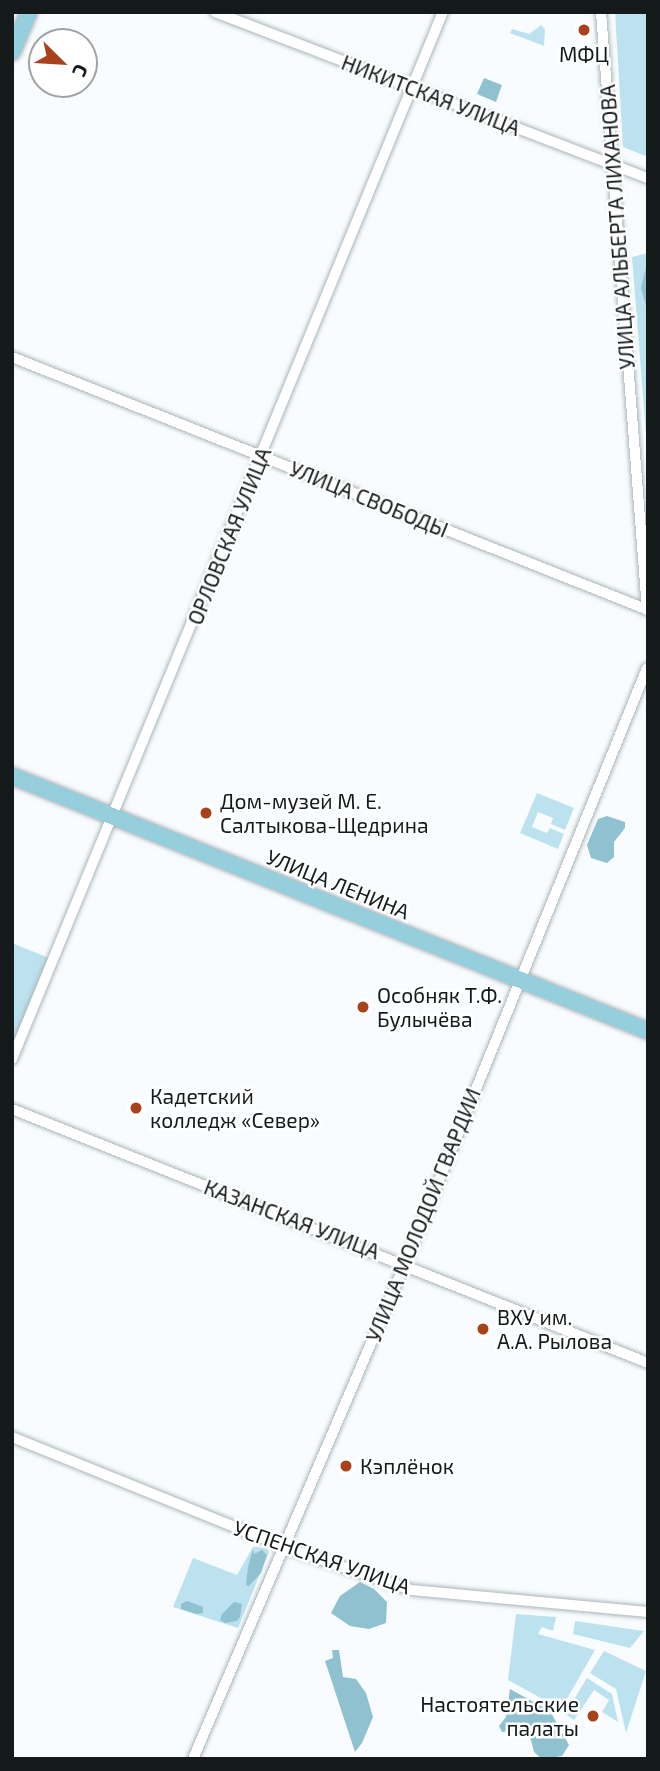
<!DOCTYPE html>
<meta charset="utf-8">
<style>
body{margin:0}
#map{position:relative;width:660px;height:1771px;overflow:hidden;background:#f8fcfe;font-family:"Exo 2",sans-serif}
div>[style]{position:absolute}
.green>*{inset:0;background:#bce2ef}
.forest>*{inset:0;background:#8fc1d0}
.roads{filter:drop-shadow(0 0 2px #aab5b9) drop-shadow(0 0 2px #aab5b9)}
.minor>*{height:10px;margin:-5px;padding:0 5px;transform-origin:5px;border-radius:5px;background:#fff}
.primary>*{height:16px;margin:-8px;padding:0 8px;transform-origin:8px;border-radius:8px;background:#95cedd}
.dots>*{width:19px;height:19px;translate:-50% -50%;box-sizing:border-box;border:4px solid #fff;border-radius:50%}
span{translate:-50% -50%;white-space:nowrap;text-align:center;line-height:1.15;-webkit-text-stroke:5px #fff;paint-order:stroke}
.poi-label{font-size:21px;color:#14191a}
.left{translate:0 -50%;text-align:left}
.right{translate:-100% -50%;text-align:right}
.street-label{font-size:21px;color:#14191a}
.frame{position:absolute;inset:0;border:14px solid #14191a;pointer-events:none}
.north{position:absolute;left:28px;top:28px;width:70px;height:70px;box-sizing:border-box;background:#fff;border:2px solid #a1a3a3;border-radius:50%;rotate:114deg;font-size:19px;font-weight:700;line-height:28px;text-align:center;color:#14191a}
.north::after{content:'';display:block;margin:auto;width:24px;height:32px;background:#a8421c;clip-path:polygon(50% 0,100% 100%,50% 72%,0 100%)}
</style>
<div id="map">
<div class="green">
<div style="clip-path:polygon(615px 12px,648px 12px,648px 157px,623px 147px)"></div>
<div style="clip-path:polygon(541px 25px,545px 29px,544px 46px,510px 33px,512px 29px,529px 34px)"></div>
<div style="clip-path:polygon(648px 253px,648px 434px,646px 435px,632px 257px)"></div>
<div style="clip-path:polygon(537px 793px,574px 808px,565px 830px,551px 824px,553px 818px,538px 812px,532px 827px,547px 833px,550px 828px,564px 834px,558px 849px,520px 833px)"></div>
<div style="clip-path:polygon(12px 943px,49px 958px,12px 1047px)"></div>
<div style="clip-path:polygon(253px 1547px,266px 1548px,269px 1552px,238px 1628px,173px 1607px,193px 1558px,237px 1575px)"></div>
<div style="clip-path:polygon(516px 1614px,556px 1617px,553px 1631px,542px 1627px,538px 1634px,595px 1650px,561px 1709px,508px 1680px)"></div>
<div style="clip-path:polygon(575px 1621px,644px 1631px,630px 1648px,573px 1634px)"></div>
<div style="clip-path:polygon(604px 1651px,646px 1671px,626px 1733px,616px 1689px,590px 1673px)"></div>
<div style="clip-path:polygon(587px 1678px,612px 1694px,618px 1722px,602px 1712px,609px 1700px,594px 1690px,574px 1720px,565px 1714px)"></div>
</div>
<div class="forest">
<div style="clip-path:polygon(484px 78px,502px 85px,496px 102px,477px 94px)"></div>
<div style="clip-path:polygon(648px 259px,648px 313px,641px 288px)"></div>
<div style="clip-path:polygon(607px 816px,625px 822px,625px 828px,614px 842px,614px 857px,607px 863px,591px 858px,587px 845px,598px 819px)"></div>
<div style="clip-path:polygon(253px 1549px,254px 1554px,262px 1550px,267px 1555px,261px 1573px,249px 1586px,246px 1585px,248px 1567px)"></div>
<div style="clip-path:polygon(360px 1582px,374px 1589px,387px 1602px,386px 1623px,369px 1629px,350px 1626px,331px 1613px,340px 1596px)"></div>
<div style="clip-path:polygon(187px 1601px,203px 1607px,203px 1613px,196px 1614px,181px 1609px,181px 1604px)"></div>
<div style="clip-path:polygon(234px 1602px,242px 1604px,240px 1617px,237px 1621px,225px 1623px,220px 1620px,222px 1614px)"></div>
<div style="clip-path:polygon(332px 1650px,339px 1650px,343px 1677px,356px 1679px,366px 1693px,373px 1717px,362px 1743px,355px 1752px,325px 1661px,333px 1658px)"></div>
<div style="clip-path:polygon(510px 1689px,550px 1711px,569px 1745px,562px 1756px,542px 1759px,534px 1752px,531px 1740px,517px 1730px,502px 1732px,499px 1726px,506px 1717px)"></div>
</div>
<div class="roads">
<div class="minor">
<div style="left:215px;top:12px;width:464px;rotate:21deg"></div>
<div style="left:601px;top:12px;width:600px;rotate:85.6deg"></div>
<div style="left:12px;top:357px;width:684px;rotate:21.69deg"></div>
<div style="left:12px;top:1059px;width:1132px;rotate:-67.63deg"></div>
<div style="left:12px;top:1109px;width:685px;rotate:21.77deg"></div>
<div style="left:12px;top:1437px;width:293px;rotate:22deg"></div>
<div style="left:284px;top:1547px;width:134px;rotate:18.7deg"></div>
<div style="left:411px;top:1590px;width:238px;rotate:5.3deg"></div>
<div style="left:193px;top:1759px;width:538px;rotate:-66.82deg"></div>
<div style="left:405px;top:1264px;width:643px;rotate:-67.9deg"></div>
</div>
<div class="primary">
<div style="left:12px;top:52px;width:43px;rotate:-67deg"></div>
<div style="left:12px;top:776px;width:685px;rotate:21.85deg"></div>
</div>
</div>
<div class="dots">
<div style="left:584px;top:30px;background:#a8421c"></div>
<div style="left:206px;top:813px;background:#a8421c"></div>
<div style="left:363px;top:1007px;background:#a8421c"></div>
<div style="left:136px;top:1108px;background:#a8421c"></div>
<div style="left:483px;top:1329px;background:#a8421c"></div>
<div style="left:346px;top:1466px;background:#a8421c"></div>
<div style="left:593px;top:1716px;background:#a8421c"></div>
</div>
<div class="poi-label">
<span style="left:584px;top:54px">МФЦ</span>
<span class="left" style="left:220px;top:813px">Дом-музей М. Е.<br>Салтыкова-Щедрина</span>
<span class="left" style="left:377px;top:1007px">Особняк Т.Ф.<br>Булычёва</span>
<span class="left" style="left:150px;top:1108px">Кадетский<br>колледж «Север»</span>
<span class="left" style="left:497px;top:1329px">ВХУ им.<br>А.А. Рылова</span>
<span class="left" style="left:360px;top:1466px">Кэплёнок</span>
<span class="right" style="left:579px;top:1716px">Настоятельские<br>палаты</span>
</div>
<div class="street-label">
<span style="left:431px;top:95px;rotate:21deg">НИКИТСКАЯ УЛИЦА</span>
<span style="left:617px;top:227px;rotate:-94deg">УЛИЦА АЛЬБЕРТА ЛИХАНОВА</span>
<span style="left:369px;top:499px;rotate:22deg">УЛИЦА СВОБОДЫ</span>
<span style="left:229px;top:536px;rotate:-68deg">ОРЛОВСКАЯ УЛИЦА</span>
<span style="left:338px;top:884px;rotate:22deg">УЛИЦА ЛЕНИНА</span>
<span style="left:423px;top:1215px;rotate:-68deg">УЛИЦА МОЛОДОЙ ГВАРДИИ</span>
<span style="left:292px;top:1219px;rotate:21deg">КАЗАНСКАЯ УЛИЦА</span>
<span style="left:322px;top:1557px;rotate:19deg">УСПЕНСКАЯ УЛИЦА</span>
</div>
<div class="frame"></div>
<div class="north">С</div>
</div>
